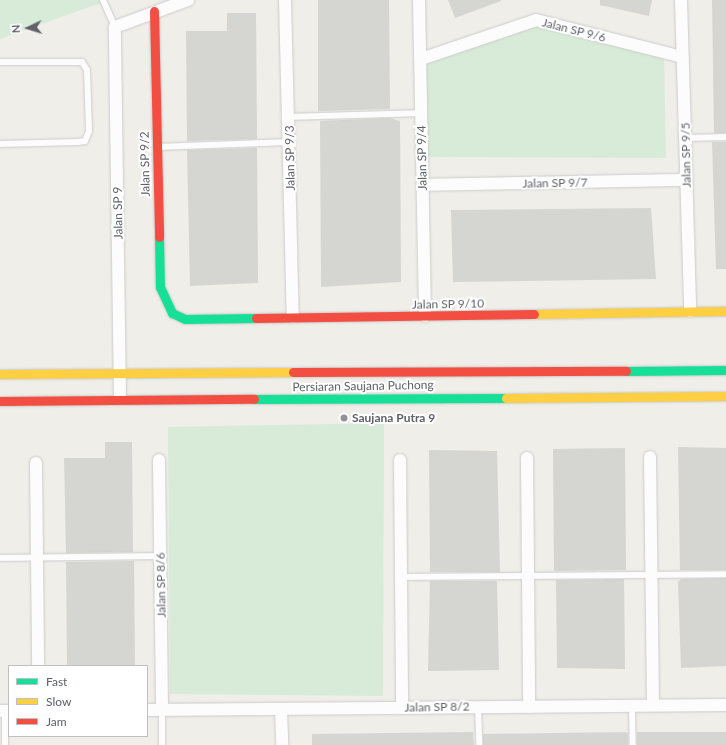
<!DOCTYPE html>
<style>
body{margin:0}
#map{position:relative;width:726px;height:745px;overflow:hidden;background:#efeee9;font-family:Lato,sans-serif}
div>[style]{position:absolute}
.green>*{inset:0;background:#d7ebd8}
.building>*{inset:0;background:#d5d5d2}
.roads{filter:drop-shadow(0 0 1px #cbcbca) drop-shadow(0 0 1px #cbcbca)}
.lane>*{height:6px;margin:-3px;padding:0 3px;transform-origin:3px;border-radius:3px;background:#fdfcfc}
.street>*{height:12px;margin:-6px;padding:0 6px;transform-origin:6px;border-radius:6px;background:#fdfcfc}
.fast>*{height:9px;margin:-4.5px;padding:0 4.5px;transform-origin:4.5px;border-radius:4.5px;background:#16e098}
.slow>*{height:9px;margin:-4.5px;padding:0 4.5px;transform-origin:4.5px;border-radius:4.5px;background:#ffcf43}
.jam>*{height:9px;margin:-4.5px;padding:0 4.5px;transform-origin:4.5px;border-radius:4.5px;background:#f24e42}
.dots>*{width:11px;height:11px;translate:-50% -50%;box-sizing:border-box;border:2px solid #fff;border-radius:50%}
span{translate:-50% -50%;white-space:nowrap;text-align:center;line-height:1.15;-webkit-text-stroke:4px #fff;paint-order:stroke}
.street-label{font-size:12px;color:#5e6168}
.poi-label{font-size:12px;color:#5e6168;font-weight:700}
.left{translate:0 -50%;text-align:left}
.legend{position:absolute;left:8px;top:665px;width:140px;height:72px;box-sizing:border-box;background:#fff;border:1px solid #bfc0c3;margin:0;padding:5px 7px;list-style:none;font-size:12px;color:#5e6168}
.legend li{display:flex;align-items:center;gap:8px;height:20px}
.legend b{width:20px;border:1px solid #bfc0c3}
.north{position:absolute;left:8px;top:8px;width:40px;height:40px;-webkit-text-stroke:3px #fff;paint-order:stroke;rotate:266deg;font-size:11px;font-weight:700;line-height:16px;text-align:center;color:#5e6168}
.north::after{content:'';display:block;margin:auto;width:14px;height:18px;background:#5e6168;clip-path:polygon(50% 0,100% 100%,50% 72%,0 100%)}
</style>
<div id="map">
<div class="green">
<div style="clip-path:polygon(0 0,109px 0,0 39px)"></div>
<div style="clip-path:polygon(530px 25px,664px 57px,666px 158px,424px 157px,424px 62px)"></div>
<div style="clip-path:polygon(384px 423px,383px 696px,170px 694px,168px 427px)"></div>
</div>
<div class="building">
<div style="clip-path:polygon(318px 0,389px 0,390px 109px,318px 111px)"></div>
<div style="clip-path:polygon(448px 0,501px 0,501px 1px,455px 18px)"></div>
<div style="clip-path:polygon(600px 0,652px 0,649px 16px,600px 5px)"></div>
<div style="clip-path:polygon(712px 0,726px 0,726px 133px,714px 133px)"></div>
<div style="clip-path:polygon(227px 13px,256px 13px,257px 139px,187px 141px,186px 31px,227px 31px)"></div>
<div style="clip-path:polygon(390px 118px,400px 121px,401px 282px,321px 287px,320px 121px)"></div>
<div style="clip-path:polygon(712px 142px,726px 142px,726px 269px,716px 269px)"></div>
<div style="clip-path:polygon(257px 148px,258px 283px,190px 286px,187px 150px)"></div>
<div style="clip-path:polygon(651px 208px,656px 279px,453px 282px,451px 210px)"></div>
<div style="clip-path:polygon(105px 442px,132px 442px,133px 552px,66px 553px,64px 458px,105px 458px)"></div>
<div style="clip-path:polygon(678px 447px,726px 448px,726px 570px,680px 570px)"></div>
<div style="clip-path:polygon(625px 448px,626px 570px,554px 571px,553px 449px)"></div>
<div style="clip-path:polygon(429px 450px,497px 451px,500px 572px,430px 572px)"></div>
<div style="clip-path:polygon(134px 561px,135px 666px,67px 666px,66px 562px)"></div>
<div style="clip-path:polygon(726px 578px,726px 666px,681px 668px,678px 582px,681px 579px)"></div>
<div style="clip-path:polygon(624px 579px,625px 669px,557px 668px,556px 580px)"></div>
<div style="clip-path:polygon(430px 581px,497px 581px,499px 670px,428px 671px)"></div>
<div style="clip-path:polygon(473px 732px,474px 745px,312px 745px,312px 734px)"></div>
<div style="clip-path:polygon(625px 732px,628px 733px,628px 745px,483px 745px,483px 734px)"></div>
<div style="clip-path:polygon(637px 732px,726px 732px,726px 745px,637px 745px)"></div>
</div>
<div class="roads">
<div class="lane">
<div style="left:103px;top:0;width:30px;rotate:66deg"></div>
<div style="left:0;top:62px;width:82px"></div>
<div style="left:82px;top:62px;width:9px;rotate:58deg"></div>
<div style="left:87px;top:70px;width:61px;rotate:88.1deg"></div>
<div style="left:89px;top:131px;width:11px;rotate:112deg"></div>
<div style="left:85px;top:141px;width:7px;rotate:172deg"></div>
<div style="left:78px;top:142px;width:78px;rotate:178.5deg"></div>
<div style="left:289px;top:117px;width:132px;rotate:-1.7deg"></div>
<div style="left:686px;top:138px;width:40px;rotate:-1.4deg"></div>
<div style="left:157px;top:147px;width:132px;rotate:-2.2deg"></div>
<div style="left:0;top:558px;width:160px;rotate:-0.7deg"></div>
<div style="left:401px;top:577px;width:325px;rotate:-0.5deg"></div>
<div style="left:632px;top:706px;width:39px;rotate:89deg"></div>
<div style="left:478px;top:707px;width:38px;rotate:88deg"></div>
<div style="left:162px;top:710px;width:35px;rotate:90deg"></div>
<div style="left:5px;top:711px;width:34px;rotate:90deg"></div>
</div>
<div class="street">
<div style="left:285px;top:0;width:317px;rotate:88.6deg"></div>
<div style="left:419px;top:0;width:316px;rotate:88.9deg"></div>
<div style="left:681px;top:0;width:311px;rotate:88.3deg"></div>
<div style="left:421px;top:59px;width:121px;rotate:-18.7deg"></div>
<div style="left:536px;top:20px;width:151px;rotate:14.2deg"></div>
<div style="left:423px;top:185px;width:263px;rotate:-1.1deg"></div>
<div style="left:120px;top:399px;width:372px;rotate:-90.8deg"></div>
<div style="left:115px;top:27px;width:78px;rotate:-20.3deg"></div>
<div style="left:650px;top:457px;width:248px;rotate:89.3deg"></div>
<div style="left:527px;top:458px;width:249px;rotate:89.5deg"></div>
<div style="left:159px;top:460px;width:250px;rotate:89.3deg"></div>
<div style="left:400px;top:460px;width:248px;rotate:89.5deg"></div>
<div style="left:36px;top:463px;width:203px;rotate:89.4deg"></div>
<div style="left:281px;top:709px;width:36px;rotate:88deg"></div>
<div style="left:147px;top:710px;width:579px;rotate:-0.49deg"></div>
<div style="left:0;top:711px;width:9px"></div>
</div>
<div class="fast">
<div style="left:159px;top:237px;width:50px;rotate:88.9deg"></div>
<div style="left:160px;top:287px;width:29px;rotate:65deg"></div>
<div style="left:172px;top:313px;width:14px;rotate:25deg"></div>
<div style="left:185px;top:319px;width:71px;rotate:-0.8deg"></div>
<div style="left:626px;top:371px;width:100px;rotate:-0.6deg"></div>
<div style="left:254px;top:399px;width:252px;rotate:-0.2deg"></div>
</div>
<div class="slow">
<div style="left:534px;top:314px;width:192px;rotate:-0.9deg"></div>
<div style="left:0;top:374px;width:293px;rotate:-0.4deg"></div>
<div style="left:506px;top:398px;width:220px;rotate:-0.5deg"></div>
</div>
<div class="jam">
<div style="left:154px;top:11px;width:226px;rotate:88.7deg"></div>
<div style="left:256px;top:318px;width:278px;rotate:-0.8deg"></div>
<div style="left:293px;top:372px;width:333px;rotate:-0.2deg"></div>
<div style="left:0;top:401px;width:254px;rotate:-0.5deg"></div>
</div>
</div>
<div class="dots">
<div style="left:344px;top:418px;background:#919295"></div>
</div>
<div class="street-label">
<span style="left:574px;top:30px;rotate:14deg">Jalan SP 9/6</span>
<span style="left:686px;top:155px;rotate:-91deg">Jalan SP 9/5</span>
<span style="left:290px;top:158px;rotate:-91deg">Jalan SP 9/3</span>
<span style="left:422px;top:158px;rotate:-91deg">Jalan SP 9/4</span>
<span style="left:145px;top:164px;rotate:-91deg">Jalan SP 9/2</span>
<span style="left:555px;top:183px;rotate:-1deg">Jalan SP 9/7</span>
<span style="left:118px;top:213px;rotate:-91deg">Jalan SP 9</span>
<span style="left:448px;top:304px;rotate:-1deg">Jalan SP 9/10</span>
<span style="left:363px;top:386px;rotate:-1deg">Persiaran Saujana Puchong</span>
<span style="left:161px;top:585px;rotate:-91deg">Jalan SP 8/6</span>
<span style="left:437px;top:707px;rotate:-1deg">Jalan SP 8/2</span>
</div>
<div class="poi-label">
<span class="left" style="left:352px;top:418px">Saujana Putra 9</span>
</div>
<ul class="legend">
<li><b style="height:5px;background:#16e098"></b>Fast</li>
<li><b style="height:5px;background:#ffcf43"></b>Slow</li>
<li><b style="height:5px;background:#f24e42"></b>Jam</li>
</ul>
<div class="north">N</div>
</div>
